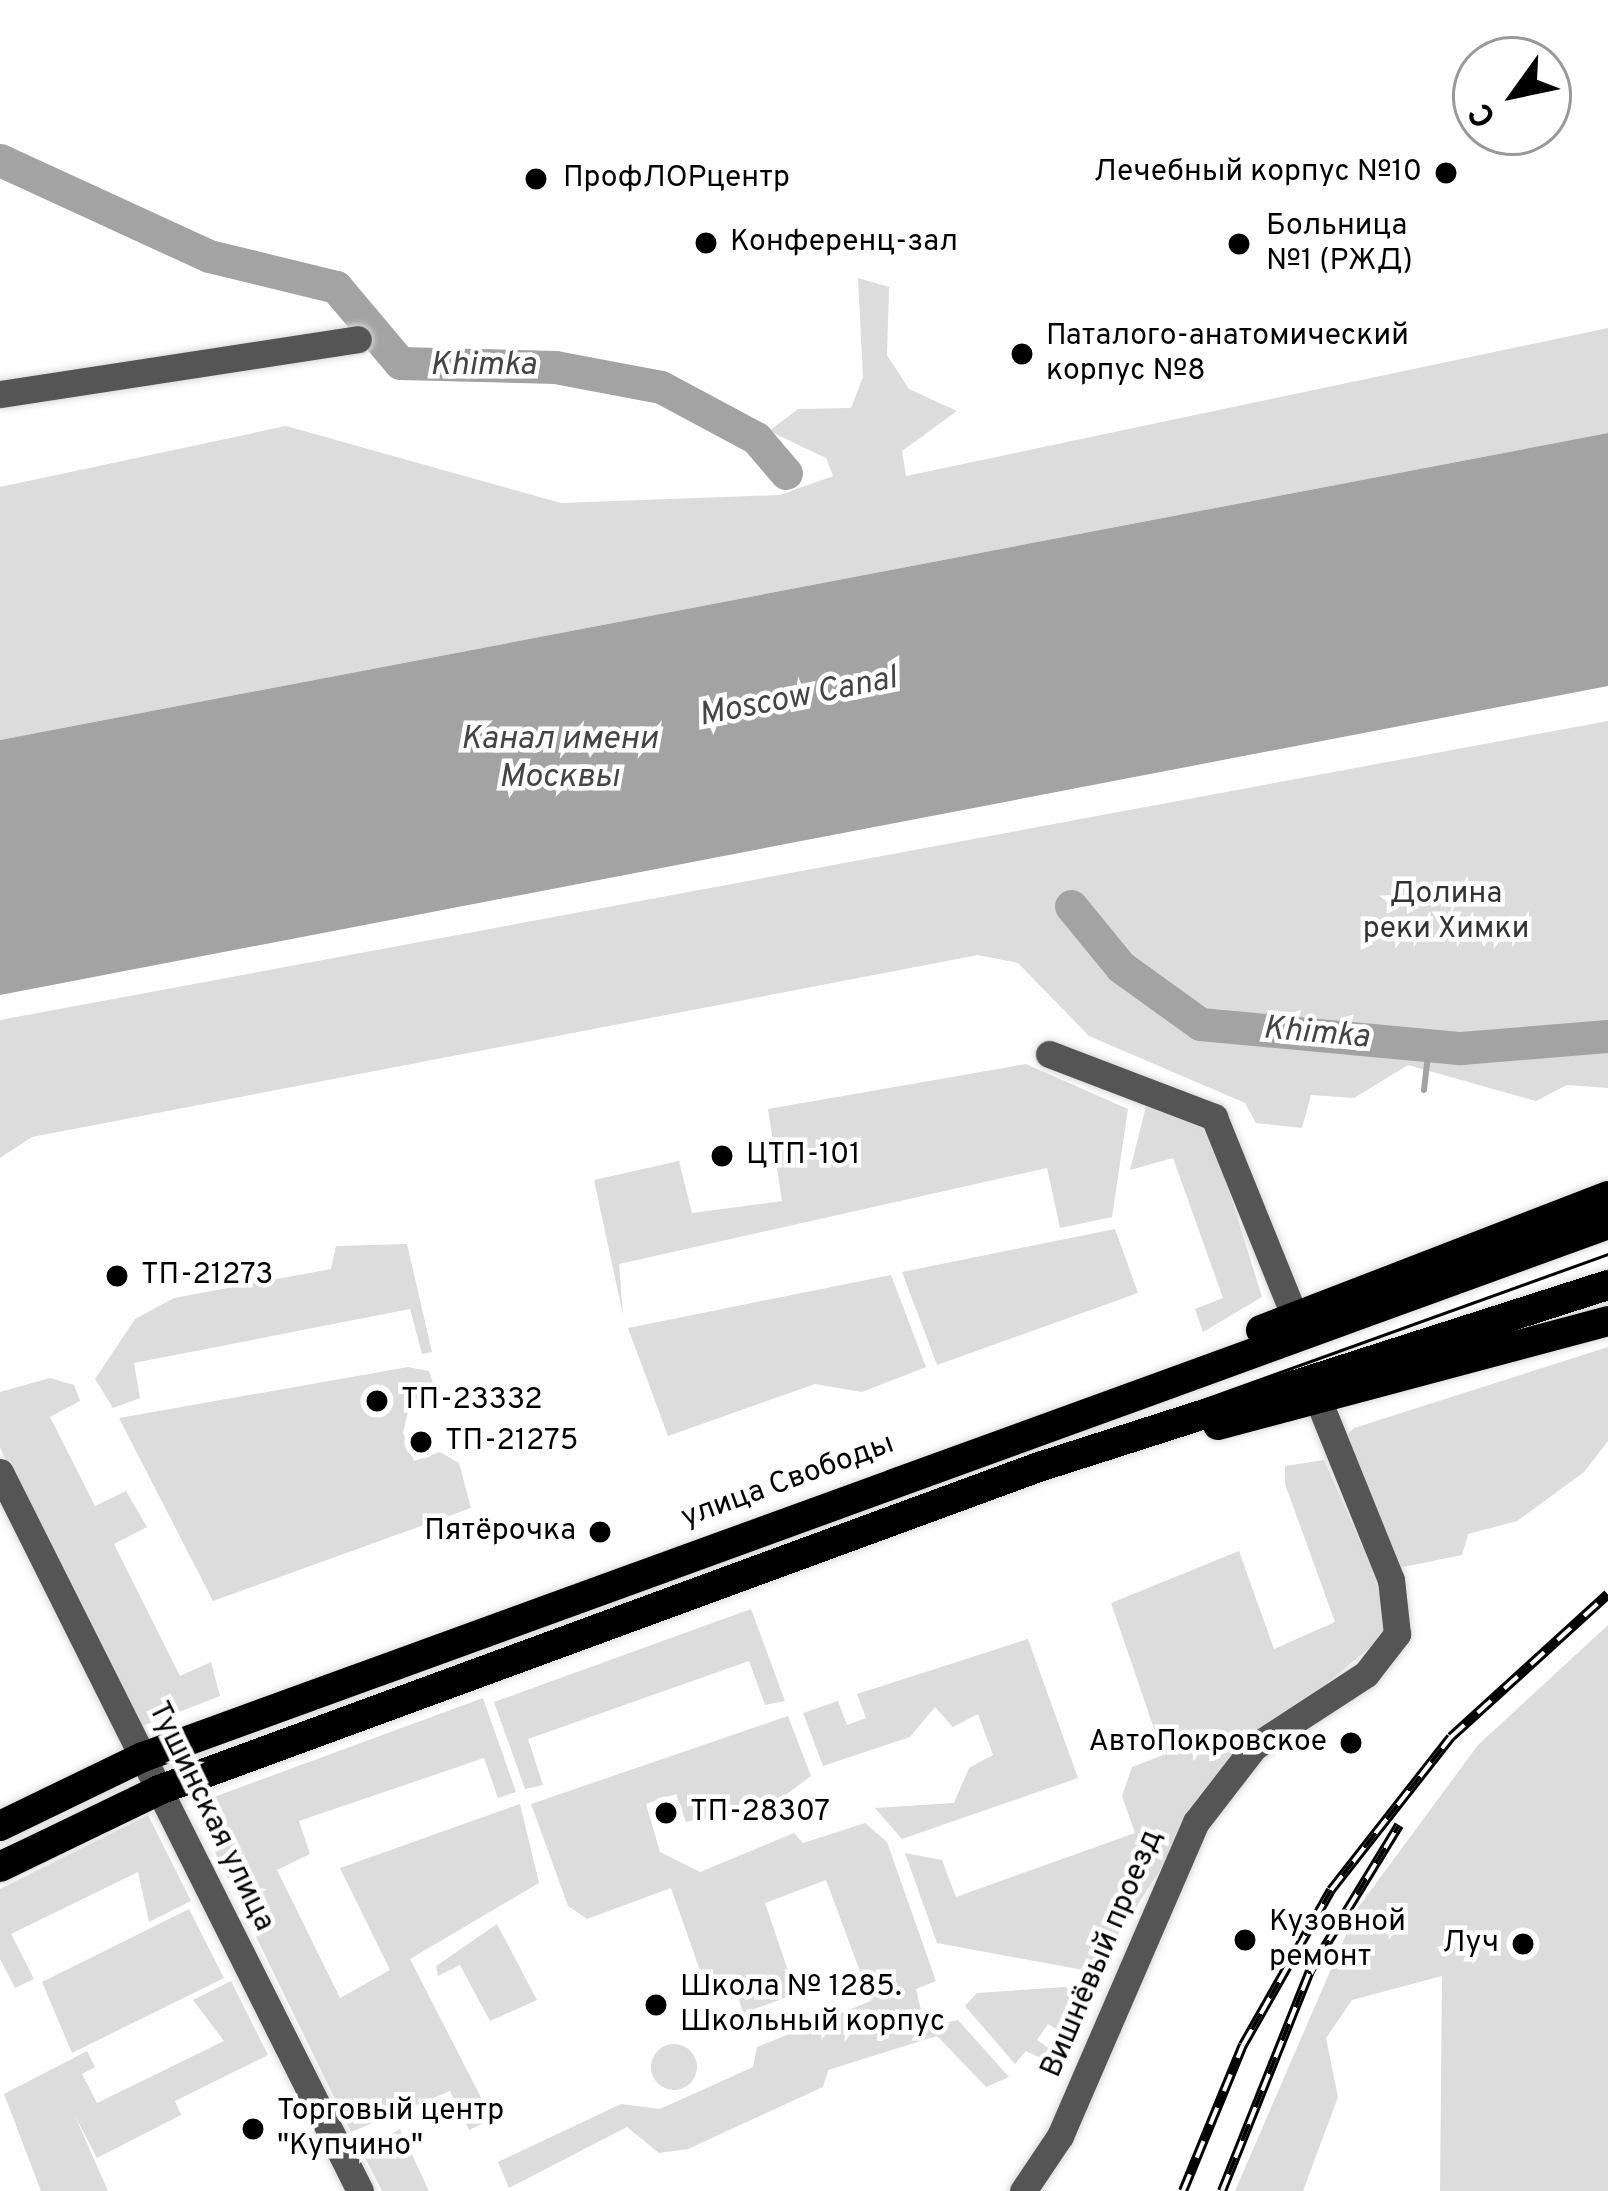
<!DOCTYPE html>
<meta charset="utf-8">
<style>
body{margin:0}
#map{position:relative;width:1608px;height:2191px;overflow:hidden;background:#fff;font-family:Overpass,sans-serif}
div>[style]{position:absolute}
.green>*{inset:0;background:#dcdcdc}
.round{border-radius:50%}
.water>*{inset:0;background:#a3a3a3}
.stream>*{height:6px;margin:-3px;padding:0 3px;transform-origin:3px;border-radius:3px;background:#a3a3a3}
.river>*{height:33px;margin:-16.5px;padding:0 16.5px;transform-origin:16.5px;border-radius:16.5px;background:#a3a3a3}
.roads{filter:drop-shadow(0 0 3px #dbdbdb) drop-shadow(0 0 3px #dbdbdb)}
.minor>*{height:27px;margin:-13.5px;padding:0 13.5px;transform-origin:13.5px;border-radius:13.5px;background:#555}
.major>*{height:30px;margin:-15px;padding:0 15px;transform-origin:15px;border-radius:15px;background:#000}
.tram>*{height:3px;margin:-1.5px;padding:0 1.5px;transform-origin:1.5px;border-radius:1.5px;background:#000}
.rail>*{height:10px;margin-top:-5px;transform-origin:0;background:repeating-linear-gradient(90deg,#fff 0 18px,#000 0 36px);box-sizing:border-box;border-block:3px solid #000}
.dots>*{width:33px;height:33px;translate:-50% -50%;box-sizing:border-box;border:6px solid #fff;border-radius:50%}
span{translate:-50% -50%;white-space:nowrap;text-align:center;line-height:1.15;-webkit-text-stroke:9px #fff;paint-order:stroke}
.poi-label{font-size:30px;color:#000}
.right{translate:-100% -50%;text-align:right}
.left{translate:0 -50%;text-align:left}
.park-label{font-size:30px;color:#333}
.street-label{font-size:30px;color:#000}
.water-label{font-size:33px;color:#444;font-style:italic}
.north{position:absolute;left:1452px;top:36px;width:120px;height:120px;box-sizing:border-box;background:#fff;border:3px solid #999;border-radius:50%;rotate:237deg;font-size:33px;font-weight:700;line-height:48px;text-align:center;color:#000}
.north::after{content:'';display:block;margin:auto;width:42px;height:54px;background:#000;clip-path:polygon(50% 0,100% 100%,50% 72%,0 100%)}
</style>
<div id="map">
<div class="green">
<div style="clip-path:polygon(858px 278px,889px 287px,887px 355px,909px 389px,957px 411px,902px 451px,906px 476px,1608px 328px,1608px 433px,0 740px,0 487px,286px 426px,561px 503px,780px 495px,833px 476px,826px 458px,769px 431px,798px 409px,851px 408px,863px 377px)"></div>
<div style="clip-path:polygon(1608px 721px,1608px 1088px,1567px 1085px,1536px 1101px,1408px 1065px,1354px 1098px,1311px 1095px,1302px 1128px,1256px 1123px,1245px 1103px,1089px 1036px,1018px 963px,978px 955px,32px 1137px,0 1158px,0 1020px)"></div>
<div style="clip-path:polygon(1026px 1064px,1128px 1109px,1112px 1217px,1060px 1228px,1047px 1168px,619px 1264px,623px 1315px,594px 1180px,679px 1161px,692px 1213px,782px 1201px,768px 1109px)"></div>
<div style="clip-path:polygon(1147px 1102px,1211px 1133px,1262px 1297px,1203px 1332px,1195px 1309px,1223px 1298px,1173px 1158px,1130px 1170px)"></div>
<div style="clip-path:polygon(1115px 1229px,1138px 1293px,937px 1365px,902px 1272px)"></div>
<div style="clip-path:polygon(407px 1244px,432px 1352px,422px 1354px,410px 1309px,134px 1363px,140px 1398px,113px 1408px,95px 1379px,135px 1319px,174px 1298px,331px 1269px,336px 1246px)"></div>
<div style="clip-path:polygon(891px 1275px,926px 1367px,862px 1392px,815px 1384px,668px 1436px,628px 1328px)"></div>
<div style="clip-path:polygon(1608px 1347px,1608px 1441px,1584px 1472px,1517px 1521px,1468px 1534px,1462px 1555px,1398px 1568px,1344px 1438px,1354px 1428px)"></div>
<div style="clip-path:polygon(408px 1367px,429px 1371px,435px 1389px,410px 1403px,403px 1433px,414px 1461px,440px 1452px,459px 1463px,471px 1508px,213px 1601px,119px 1418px)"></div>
<div style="clip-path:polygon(50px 1378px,74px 1385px,80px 1401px,50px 1417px,95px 1506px,126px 1491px,147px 1527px,114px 1544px,180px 1676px,211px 1662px,220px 1696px,140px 1727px,0 1448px,0 1392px)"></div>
<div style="clip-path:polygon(1324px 1460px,1380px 1587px,1385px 1635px,1296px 1709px,1162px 1867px,1094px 1972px,937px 1943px,905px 1853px,942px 1860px,956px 1897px,1135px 1833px,1122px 1796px,1132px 1767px,1163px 1755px,1111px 1603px,1239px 1551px,1274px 1649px,1335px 1622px,1285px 1484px,1285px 1466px)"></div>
<div style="clip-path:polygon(751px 1609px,785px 1701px,765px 1705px,749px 1661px,528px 1739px,543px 1785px,525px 1789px,494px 1702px)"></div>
<div style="clip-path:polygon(1608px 1625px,1608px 2191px,1440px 2191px,1442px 1976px,1352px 2000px,1326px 2038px,1338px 2097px,1303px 2191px,1235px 2191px,1357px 1909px,1478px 1745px)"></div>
<div style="clip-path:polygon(1028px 1639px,1078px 1778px,902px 1839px,875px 1808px,954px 1803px,969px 1768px,993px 1755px,978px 1714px,953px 1727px,935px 1707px,910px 1737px,823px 1766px,803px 1713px,838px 1701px,847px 1725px,866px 1718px,857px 1694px)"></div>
<div style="clip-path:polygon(483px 1698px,516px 1792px,498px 1798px,484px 1758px,299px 1821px,310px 1854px,277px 1870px,340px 1998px,390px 1970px,340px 1868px,520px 1804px,539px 1883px,410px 1959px,492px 2119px,469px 2130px,450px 2091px,351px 2132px,192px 1805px)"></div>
<div style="clip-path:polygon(788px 1716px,811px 1776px,775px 1803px,686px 1822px,676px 1794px,646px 1804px,660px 1852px,700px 1872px,794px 1833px,803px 1843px,865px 1823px,887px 1842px,936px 1981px,916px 1989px,921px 2010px,891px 2023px,896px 2033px,958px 2020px,1009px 2077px,986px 2087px,937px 2036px,828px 2070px,823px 2087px,688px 2149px,659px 2153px,627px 2127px,509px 2188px,498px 2162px,621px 2104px,660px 2109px,753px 2067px,757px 2047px,871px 2001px,826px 1880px,765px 1903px,796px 1994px,743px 2013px,736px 1989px,710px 1999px,671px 1888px,587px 1919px,568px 1906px,531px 1804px)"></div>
<div style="clip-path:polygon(148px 1815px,191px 1901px,149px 1922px,138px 1872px,11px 1934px,34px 1979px,15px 1988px,0 1959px,0 1889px)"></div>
<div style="clip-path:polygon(189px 1909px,224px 1978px,72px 2053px,42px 1982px)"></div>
<div style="clip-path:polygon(497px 1924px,537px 2000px,490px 2021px,460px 1965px,438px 1976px,436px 1966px)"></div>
<div style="clip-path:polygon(231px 1981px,268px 2055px,175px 2101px,181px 2115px,97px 2158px,75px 2116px,108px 2191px,41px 2191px,4px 2094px,87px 2051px,95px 2067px,82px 2074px,97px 2103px,224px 2041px,193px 2000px)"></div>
<div style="clip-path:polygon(1065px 1987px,1080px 1996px,1064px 2034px,1048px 2024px,1037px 2040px,1053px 2051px,1045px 2060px,1026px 2051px,1015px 2064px,965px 2006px,977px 1993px)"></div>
<div class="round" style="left:651px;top:2044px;width:46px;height:46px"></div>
<div style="clip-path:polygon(400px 2129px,429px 2191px,382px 2191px,361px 2150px)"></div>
</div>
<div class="water">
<div style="clip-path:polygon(1608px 433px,1608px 686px,0 995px,0 740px)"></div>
</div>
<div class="stream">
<div style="left:1424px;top:1090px;width:44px;rotate:-83.5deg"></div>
</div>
<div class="river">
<div style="left:0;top:160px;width:230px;rotate:24.7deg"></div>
<div style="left:209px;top:256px;width:131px;rotate:13.7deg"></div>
<div style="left:336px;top:287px;width:99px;rotate:49.9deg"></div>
<div style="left:400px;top:363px;width:155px;rotate:1.5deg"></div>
<div style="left:555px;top:367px;width:108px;rotate:10.7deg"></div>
<div style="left:661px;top:387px;width:108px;rotate:28.2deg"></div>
<div style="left:756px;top:438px;width:46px;rotate:49.4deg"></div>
<div style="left:1071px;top:906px;width:79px;rotate:50.7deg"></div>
<div style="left:1121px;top:967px;width:97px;rotate:35.8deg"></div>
<div style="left:1200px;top:1024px;width:262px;rotate:5.3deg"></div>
<div style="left:1461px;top:1048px;width:147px;rotate:-4.7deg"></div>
</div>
<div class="roads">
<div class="minor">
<div style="left:0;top:394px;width:362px;rotate:-8.7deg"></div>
<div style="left:1049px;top:1054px;width:177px;rotate:20.9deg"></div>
<div style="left:1214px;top:1117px;width:211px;rotate:68deg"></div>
<div style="left:0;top:1472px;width:804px;rotate:63.4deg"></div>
<div style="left:1023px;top:2191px;width:66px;rotate:-56.1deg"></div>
<div style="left:1060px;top:2136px;width:342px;rotate:-66.6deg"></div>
<div style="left:1196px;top:1822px;width:95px;rotate:-52.3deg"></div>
<div style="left:1254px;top:1747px;width:134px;rotate:-33.1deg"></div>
<div style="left:1366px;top:1674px;width:51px;rotate:-52.2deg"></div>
<div style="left:1397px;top:1634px;width:54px;rotate:-96.3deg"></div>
<div style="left:1391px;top:1580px;width:190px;rotate:-112deg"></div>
</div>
<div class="major">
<div style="left:1261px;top:1330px;width:372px;rotate:-21.1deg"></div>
<div style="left:1218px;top:1425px;width:404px;rotate:-14.9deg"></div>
<div style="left:0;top:1826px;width:159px;rotate:-25.8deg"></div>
<div style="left:143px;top:1757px;width:1559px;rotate:-19.99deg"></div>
<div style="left:0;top:1867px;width:177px;rotate:-25.8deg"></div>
<div style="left:159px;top:1790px;width:937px;rotate:-20.16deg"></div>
<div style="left:1039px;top:1467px;width:597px;rotate:-17.74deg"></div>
</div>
</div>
<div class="tram">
<div style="left:0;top:1851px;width:199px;rotate:-24.6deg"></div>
<div style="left:181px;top:1768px;width:1517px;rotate:-19.81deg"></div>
</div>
<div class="rail">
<div style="left:1183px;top:2191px;width:158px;rotate:-67.7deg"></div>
<div style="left:1243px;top:2045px;width:178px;rotate:-60.4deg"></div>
<div style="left:1331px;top:1890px;width:194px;rotate:-51.9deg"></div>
<div style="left:1451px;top:1737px;width:212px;rotate:-42.3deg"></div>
<div style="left:1222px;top:2191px;width:237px;rotate:-68.2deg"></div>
<div style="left:1310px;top:1971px;width:171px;rotate:-58.6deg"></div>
</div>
<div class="dots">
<div style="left:1446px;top:173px;background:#000"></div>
<div style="left:536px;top:179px;background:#000"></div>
<div style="left:706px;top:243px;background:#000"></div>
<div style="left:1239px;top:244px;background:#000"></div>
<div style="left:1022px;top:354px;background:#000"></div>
<div style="left:722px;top:1156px;background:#000"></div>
<div style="left:117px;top:1276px;background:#000"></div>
<div style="left:377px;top:1401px;background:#000"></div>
<div style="left:421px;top:1442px;background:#000"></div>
<div style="left:600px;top:1532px;background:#000"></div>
<div style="left:1351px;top:1743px;background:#000"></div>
<div style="left:666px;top:1813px;background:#000"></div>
<div style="left:1245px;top:1940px;background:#000"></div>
<div style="left:1523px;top:1944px;background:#000"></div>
<div style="left:656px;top:2005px;background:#000"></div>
<div style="left:253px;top:2129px;background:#000"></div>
</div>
<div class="poi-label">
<span class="right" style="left:1422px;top:173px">Лечебный корпус №10</span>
<span class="left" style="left:563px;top:179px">ПрофЛОРцентр</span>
<span class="left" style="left:1266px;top:244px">Больница<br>№1 (РЖД)</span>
<span class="left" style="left:730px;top:243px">Конференц-зал</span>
<span class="left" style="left:1046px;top:354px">Паталого-анатомический<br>корпус №8</span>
<span class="left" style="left:746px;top:1156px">ЦТП-101</span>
<span class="left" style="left:141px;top:1276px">ТП-21273</span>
<span class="left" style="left:401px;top:1401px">ТП-23332</span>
<span class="left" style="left:445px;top:1442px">ТП-21275</span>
<span class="right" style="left:576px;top:1532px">Пятёрочка</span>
<span class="right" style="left:1327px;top:1743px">АвтоПокровское</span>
<span class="left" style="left:690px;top:1813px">ТП-28307</span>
<span class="left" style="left:1269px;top:1940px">Кузовной<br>ремонт</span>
<span class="right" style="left:1499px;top:1944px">Луч</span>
<span class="left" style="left:680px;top:2005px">Школа № 1285.<br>Школьный корпус</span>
<span class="left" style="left:277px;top:2129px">Торговый центр<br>"Купчино"</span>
</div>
<div class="park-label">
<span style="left:1446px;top:912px">Долина<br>реки Химки</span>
</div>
<div class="street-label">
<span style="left:788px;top:1482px;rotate:-20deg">улица Свободы</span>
<span style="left:210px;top:1817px;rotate:64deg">Тушинская улица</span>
<span style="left:1103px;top:1954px;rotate:-67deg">Вишнёвый проезд</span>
</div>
<div class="water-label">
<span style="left:483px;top:367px">Khimka</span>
<span style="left:798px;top:699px;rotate:-11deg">Moscow Canal</span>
<span style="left:559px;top:760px">Канал имени<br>Москвы</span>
<span style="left:1316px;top:1035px;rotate:5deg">Khimka</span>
</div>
<div class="north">С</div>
</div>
